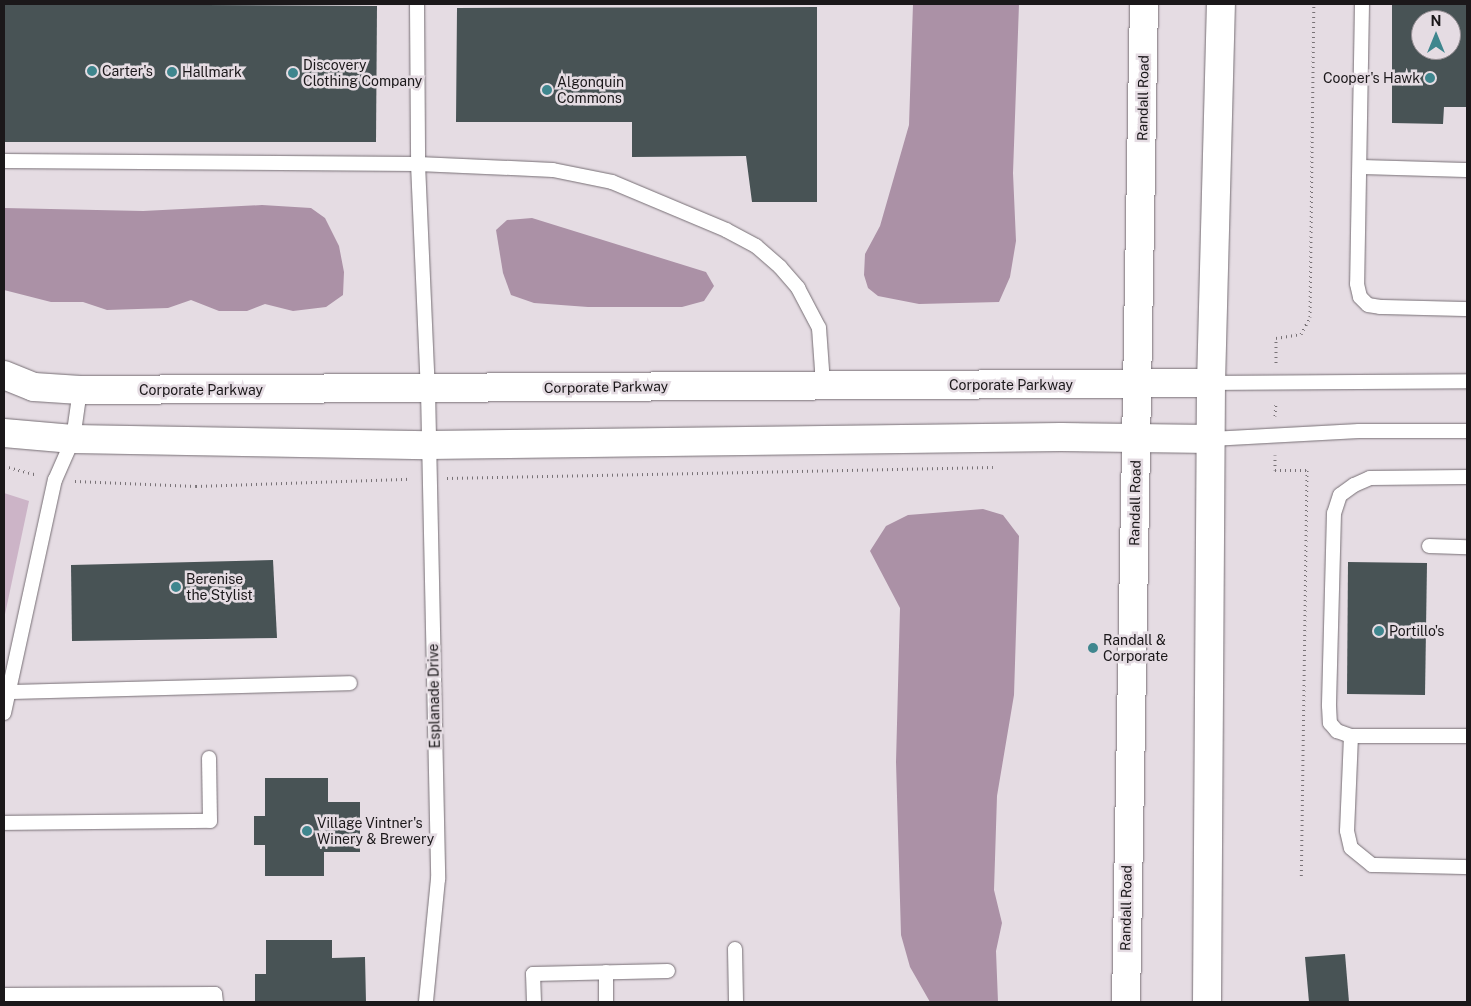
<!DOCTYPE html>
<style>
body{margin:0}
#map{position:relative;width:1471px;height:1006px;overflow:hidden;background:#e5dce3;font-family:"Public Sans",sans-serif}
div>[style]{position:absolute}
.green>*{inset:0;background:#ccb4c7}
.water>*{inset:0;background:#ab91a6}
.building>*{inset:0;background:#485355}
.path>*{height:3px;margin-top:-1.5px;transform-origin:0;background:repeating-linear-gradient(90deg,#787276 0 1px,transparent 0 5px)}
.roads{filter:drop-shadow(0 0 1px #776f75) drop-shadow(0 0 1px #776f75)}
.lane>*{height:14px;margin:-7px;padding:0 7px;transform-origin:7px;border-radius:7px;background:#fff}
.street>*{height:28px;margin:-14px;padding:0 14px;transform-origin:14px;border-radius:14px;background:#fff}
.primary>*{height:28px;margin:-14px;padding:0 14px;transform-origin:14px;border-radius:14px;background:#fff}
.dots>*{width:14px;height:14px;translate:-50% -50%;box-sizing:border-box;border:2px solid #e5dce3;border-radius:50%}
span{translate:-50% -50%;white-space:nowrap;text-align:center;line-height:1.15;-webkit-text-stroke:5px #e5dce3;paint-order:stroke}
.poi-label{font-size:14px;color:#1b181a}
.left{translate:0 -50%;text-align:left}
.right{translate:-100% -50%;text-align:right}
.street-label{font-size:14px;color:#1b181a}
.frame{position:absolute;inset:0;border:5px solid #1b181a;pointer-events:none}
.north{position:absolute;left:1411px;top:10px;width:50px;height:50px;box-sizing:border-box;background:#e5dce3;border:1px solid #948e93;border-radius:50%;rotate:0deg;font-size:14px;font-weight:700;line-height:20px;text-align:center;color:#1b181a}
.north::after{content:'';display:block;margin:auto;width:18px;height:22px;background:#3f868e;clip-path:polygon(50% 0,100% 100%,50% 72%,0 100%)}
</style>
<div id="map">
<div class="green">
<div style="clip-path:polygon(4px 493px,29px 501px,4px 619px)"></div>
</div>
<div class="water">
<div style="clip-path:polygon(913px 4px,1019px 4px,1013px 173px,1016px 241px,1010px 277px,999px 302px,919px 304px,878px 296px,868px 288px,864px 275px,865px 254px,880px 226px,909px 125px)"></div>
<div style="clip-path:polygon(262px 205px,311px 208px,325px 218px,339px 246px,344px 272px,343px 295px,326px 307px,293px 311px,265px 304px,247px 311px,219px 311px,191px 300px,168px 308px,107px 310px,83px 302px,51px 302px,4px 290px,4px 208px,143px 211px)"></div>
<div style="clip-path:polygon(532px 218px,706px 272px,714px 286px,704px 301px,682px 307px,588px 307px,534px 303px,511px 295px,503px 273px,496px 230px,507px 220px)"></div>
<div style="clip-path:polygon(983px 509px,1003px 515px,1019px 536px,1014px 695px,997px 796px,994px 890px,1002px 923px,996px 951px,998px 1002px,930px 1002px,910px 967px,901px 935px,896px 762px,900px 608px,870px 551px,886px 526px,908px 515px)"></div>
</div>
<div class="building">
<div style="clip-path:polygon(4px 4px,377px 6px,376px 142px,4px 142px)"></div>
<div style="clip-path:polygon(evenodd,1392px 4px,1467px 4px,1467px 107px,1444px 107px,1443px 124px,1392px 123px,1392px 4px,1421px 20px,1451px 20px,1451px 50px,1421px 50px,1421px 20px)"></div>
<div style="clip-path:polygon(817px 7px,817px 202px,752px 202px,746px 156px,632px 157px,632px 122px,456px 122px,457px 8px)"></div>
<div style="clip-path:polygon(273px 560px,277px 638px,72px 641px,71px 565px)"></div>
<div style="clip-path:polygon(1348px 562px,1427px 563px,1425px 695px,1347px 694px)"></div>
<div style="clip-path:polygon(265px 778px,328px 778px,328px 802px,360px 802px,360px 852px,324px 852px,324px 876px,265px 876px,265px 845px,254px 845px,254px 816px,265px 816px)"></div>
<div style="clip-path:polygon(266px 940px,332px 940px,332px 958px,365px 957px,366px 1002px,255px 1002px,255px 974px,266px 974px)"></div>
<div style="clip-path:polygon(1345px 954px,1349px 1002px,1309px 1002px,1305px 957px)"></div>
</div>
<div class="path">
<div style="left:1276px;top:363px;width:25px;rotate:-90deg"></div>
<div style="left:1276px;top:338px;width:25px;rotate:-9deg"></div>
<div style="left:1301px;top:334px;width:19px;rotate:-62deg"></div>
<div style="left:1310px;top:317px;width:313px;rotate:-89.3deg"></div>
<div style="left:1275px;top:416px;width:14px;rotate:-86deg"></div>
<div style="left:1275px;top:455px;width:15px;rotate:90deg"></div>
<div style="left:1275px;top:470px;width:32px"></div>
<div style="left:1307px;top:470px;width:408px;rotate:90.8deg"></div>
<div style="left:4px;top:466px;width:34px;rotate:15deg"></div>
<div style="left:447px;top:478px;width:546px;rotate:-1.15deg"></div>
<div style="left:75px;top:481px;width:121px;rotate:2.4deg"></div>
<div style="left:196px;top:486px;width:215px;rotate:-1.9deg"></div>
</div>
<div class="roads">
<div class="lane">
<div style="left:417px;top:4px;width:160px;rotate:89.6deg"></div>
<div style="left:418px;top:164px;width:226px;rotate:87.5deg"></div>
<div style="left:428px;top:390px;width:489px;rotate:88.8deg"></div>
<div style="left:438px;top:879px;width:124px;rotate:95.6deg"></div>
<div style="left:1362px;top:4px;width:280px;rotate:91deg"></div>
<div style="left:1357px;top:284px;width:13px;rotate:77deg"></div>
<div style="left:1360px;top:297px;width:11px;rotate:45deg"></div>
<div style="left:1368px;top:305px;width:12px;rotate:9deg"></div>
<div style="left:1380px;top:307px;width:87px;rotate:1.3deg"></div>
<div style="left:4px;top:161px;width:414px;rotate:0.4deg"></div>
<div style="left:418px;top:164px;width:135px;rotate:2.5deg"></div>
<div style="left:553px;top:170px;width:60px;rotate:11.5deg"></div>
<div style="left:612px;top:182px;width:124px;rotate:22.8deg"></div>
<div style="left:726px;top:230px;width:34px;rotate:28deg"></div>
<div style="left:756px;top:246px;width:32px;rotate:41deg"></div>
<div style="left:780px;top:267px;width:28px;rotate:49deg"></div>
<div style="left:798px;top:288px;width:45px;rotate:62.3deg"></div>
<div style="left:819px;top:328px;width:56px;rotate:85.9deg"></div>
<div style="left:1360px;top:167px;width:107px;rotate:1.6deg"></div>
<div style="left:1211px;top:383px;width:256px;rotate:-0.4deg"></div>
<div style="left:1211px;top:439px;width:148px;rotate:-3.1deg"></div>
<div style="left:1359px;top:431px;width:108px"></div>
<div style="left:1467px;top:477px;width:97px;rotate:179.4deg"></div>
<div style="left:1370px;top:478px;width:17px;rotate:156deg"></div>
<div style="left:1354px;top:485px;width:17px;rotate:144deg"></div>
<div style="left:1340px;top:495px;width:19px;rotate:108deg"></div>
<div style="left:1334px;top:513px;width:193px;rotate:91.5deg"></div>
<div style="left:1329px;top:706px;width:17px;rotate:87deg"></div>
<div style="left:1330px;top:723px;width:11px;rotate:49deg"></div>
<div style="left:1337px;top:731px;width:15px;rotate:20deg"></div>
<div style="left:1351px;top:736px;width:116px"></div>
<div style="left:1429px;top:546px;width:38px;rotate:2deg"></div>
<div style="left:9px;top:692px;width:341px;rotate:-1.5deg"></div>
<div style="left:4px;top:713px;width:239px;rotate:-77.7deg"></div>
<div style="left:55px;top:480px;width:45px;rotate:-66.3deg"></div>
<div style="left:73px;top:439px;width:49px;rotate:-81.9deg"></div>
<div style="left:1351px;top:736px;width:95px;rotate:92.4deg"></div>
<div style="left:1347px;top:831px;width:17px;rotate:77deg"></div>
<div style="left:1351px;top:848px;width:27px;rotate:39deg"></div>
<div style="left:1372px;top:865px;width:95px;rotate:1.2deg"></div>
<div style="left:4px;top:823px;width:206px;rotate:-0.6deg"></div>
<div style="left:210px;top:821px;width:63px;rotate:-90.9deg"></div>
<div style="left:735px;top:949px;width:53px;rotate:88.9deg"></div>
<div style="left:606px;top:972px;width:30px;rotate:90deg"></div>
<div style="left:4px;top:995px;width:211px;rotate:-0.3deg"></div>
<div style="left:215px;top:994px;width:8px;rotate:83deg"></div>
<div style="left:534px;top:1002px;width:28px;rotate:-92deg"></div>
<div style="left:533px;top:974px;width:135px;rotate:-1.3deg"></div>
</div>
<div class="street">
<div style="left:4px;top:375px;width:32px;rotate:22deg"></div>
<div style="left:34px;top:387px;width:46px;rotate:3.7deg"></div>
<div style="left:80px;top:390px;width:1131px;rotate:-0.35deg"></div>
<div style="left:4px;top:433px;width:69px;rotate:5deg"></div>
<div style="left:73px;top:439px;width:355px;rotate:1deg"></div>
<div style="left:428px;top:445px;width:633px;rotate:-0.72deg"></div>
<div style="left:1061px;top:437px;width:150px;rotate:0.8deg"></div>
</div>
<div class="primary">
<div style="left:1126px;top:1002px;width:998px;rotate:-88.97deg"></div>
<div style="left:1207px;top:1002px;width:619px;rotate:-89.63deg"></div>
<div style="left:1211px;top:383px;width:379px;rotate:-88.5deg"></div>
</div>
</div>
<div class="dots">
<div style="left:92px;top:71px;background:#3f868e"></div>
<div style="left:172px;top:72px;background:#3f868e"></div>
<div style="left:293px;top:73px;background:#3f868e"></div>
<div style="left:1430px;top:78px;background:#3f868e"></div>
<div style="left:547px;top:90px;background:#3f868e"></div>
<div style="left:176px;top:587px;background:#3f868e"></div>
<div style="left:1379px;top:631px;background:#3f868e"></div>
<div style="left:1093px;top:648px;background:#3f868e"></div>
<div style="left:307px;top:831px;background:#3f868e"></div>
</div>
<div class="poi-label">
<span class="left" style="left:303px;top:73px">Discovery<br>Clothing Company</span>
<span class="left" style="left:102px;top:71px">Carter's</span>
<span class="left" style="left:182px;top:72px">Hallmark</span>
<span class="right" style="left:1420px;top:78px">Cooper's Hawk</span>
<span class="left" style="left:557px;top:90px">Algonquin<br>Commons</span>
<span class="left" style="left:186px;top:587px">Berenise<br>the Stylist</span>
<span class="left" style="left:1389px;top:631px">Portillo's</span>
<span class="left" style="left:1103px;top:648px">Randall &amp;<br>Corporate</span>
<span class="left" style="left:317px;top:831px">Village Vintner's<br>Winery &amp; Brewery</span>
</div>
<div class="street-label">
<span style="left:1143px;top:98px;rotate:-89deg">Randall Road</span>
<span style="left:1011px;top:385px">Corporate Parkway</span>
<span style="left:606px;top:387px;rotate:-1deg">Corporate Parkway</span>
<span style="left:201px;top:390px">Corporate Parkway</span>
<span style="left:1135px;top:503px;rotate:-89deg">Randall Road</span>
<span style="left:434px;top:696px;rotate:-91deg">Esplanade Drive</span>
<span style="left:1126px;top:908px;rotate:-89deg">Randall Road</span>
</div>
<div class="frame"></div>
<div class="north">N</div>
</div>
